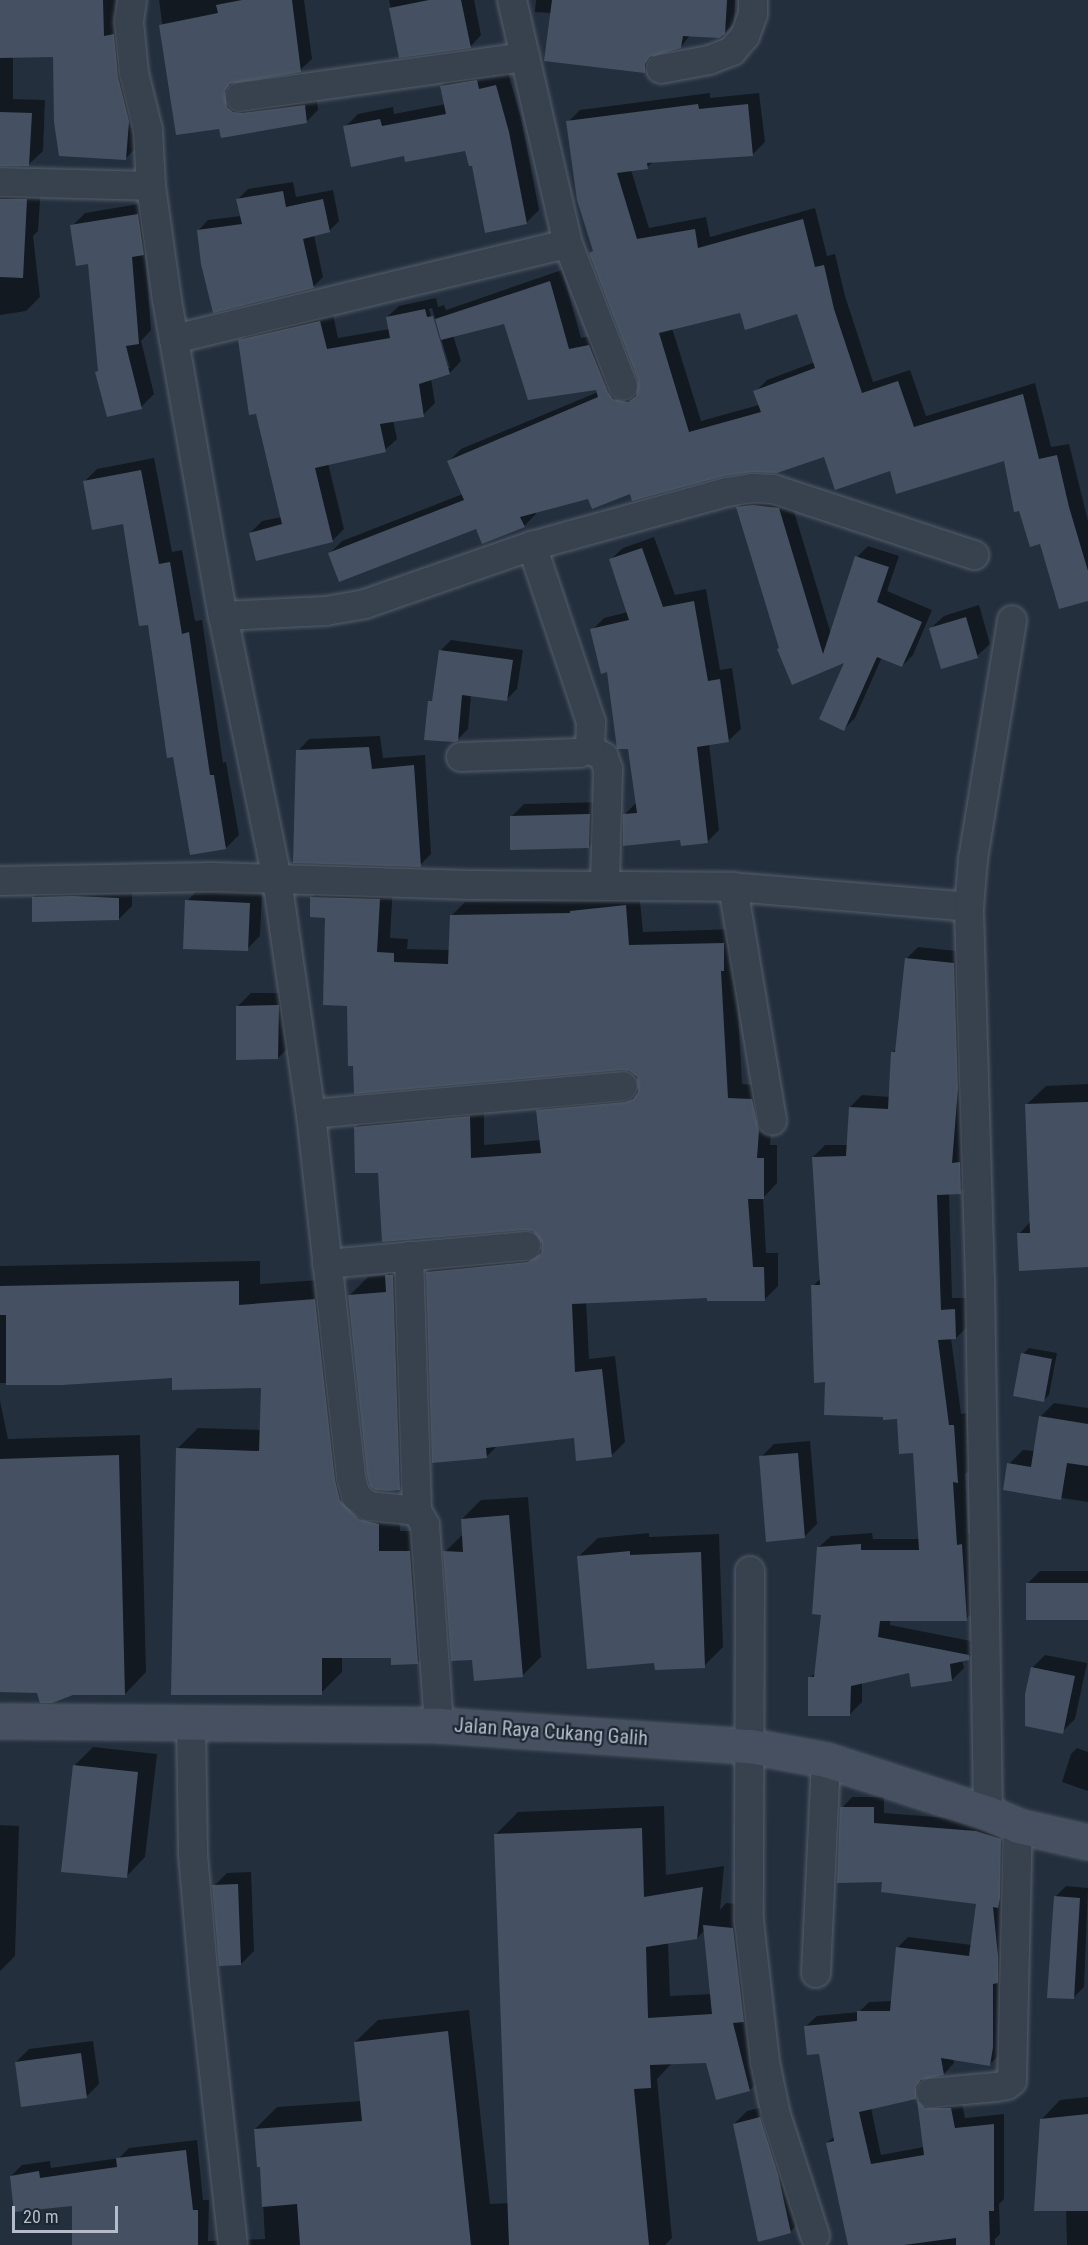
<!DOCTYPE html>
<style>
body{margin:0}
#map{position:relative;width:1088px;height:2245px;overflow:hidden;background:#242f3e;font-family:"Roboto Condensed",sans-serif}
div>[style]{position:absolute}
.shadow>*{inset:0;background:#0007}
.building>*{inset:0;background:#455162}
.roads{filter:drop-shadow(0 0 2px #565f6c) drop-shadow(0 0 2px #565f6c)}
.street>*{height:28px;margin:-14px;padding:0 14px;transform-origin:14px;border-radius:14px;background:#38414e}
.secondary>*{height:33px;margin:-16.5px;padding:0 16.5px;transform-origin:16.5px;border-radius:16.5px;background:#465061}
span{translate:-50% -50%;white-space:nowrap;text-align:center;line-height:1.15;-webkit-text-stroke:4.5px #1d2633;paint-order:stroke}
.street-label{font-size:20px;color:#b4bcc9}
.scale{position:absolute;left:12px;top:2206px;width:106px;height:27px;box-sizing:border-box;border:3px solid #b4bcc9;border-top:0;padding-left:8px;font-size:18px;line-height:21px;white-space:nowrap;color:#b4bcc9;-webkit-text-stroke:4px #1d2633;paint-order:stroke}
</style>
<div id="map">
<div class="shadow">
<div style="clip-path:polygon(0 0,117px 0,117px 23px,140px 144px,126px 158px,55px 55px,13px 56px,13px 99px,45px 100px,43px 151px,28px 165px,0 166px)"></div>
<div style="clip-path:polygon(159px 0,304px 0,312px 59px,300px 70px,235px 80px,234px 87px,316px 94px,318px 110px,306px 122px,220px 127px,177px 133px)"></div>
<div style="clip-path:polygon(389px 0,474px 0,481px 35px,470px 47px,400px 56px)"></div>
<div style="clip-path:polygon(536px 0,735px 0,734px 23px,722px 36px,690px 35px,681px 47px,654px 54px,654px 62px,645px 71px,552px 13px,535px 12px)"></div>
<div style="clip-path:polygon(490px 68px,492px 77px,508px 73px,521px 118px,539px 210px,526px 223px,473px 164px,466px 149px,405px 154px,345px 127px,358px 114px,393px 107px,394px 114px,446px 104px,442px 86px,455px 73px)"></div>
<div style="clip-path:polygon(evenodd,710px 93px,710px 98px,759px 93px,765px 142px,753px 154px,653px 162px,647px 167px,631px 170px,649px 228px,706px 217px,710px 237px,815px 208px,827px 256px,835px 254px,845px 296px,873px 382px,910px 370px,926px 416px,1035px 383px,1051px 447px,1069px 444px,1088px 521px,1088px 599px,1041px 542px,1005px 459px,892px 469px,825px 455px,631px 492px,589px 497px,535px 511px,536px 514px,524px 526px,477px 527px,330px 553px,342px 541px,463px 494px,449px 461px,461px 449px,598px 392px,505px 322px,453px 335px,461px 361px,450px 373px,431px 379px,435px 403px,423px 415px,393px 420px,397px 439px,385px 450px,328px 463px,344px 529px,332px 541px,250px 533px,262px 521px,282px 517px,240px 341px,252px 329px,332px 310px,338px 338px,390px 329px,387px 317px,399px 306px,436px 298px,438px 307px,444px 305px,446px 310px,562px 270px,581px 338px,601px 334px,625px 388px,639px 390px,640px 380px,591px 253px,594px 250px,568px 122px,580px 110px,710px 93px,432px 308px,450px 368px,447px 368px,429px 309px,432px 308px,710px 93px,741px 311px,798px 312px,815px 362px,767px 380px,755px 392px,759px 405px,701px 421px,672px 328px,741px 311px)"></div>
<div style="clip-path:polygon(0 177px,41px 186px,38px 231px,33px 236px,40px 297px,26px 311px,0 315px)"></div>
<div style="clip-path:polygon(293px 182px,296px 197px,333px 190px,339px 221px,329px 231px,314px 235px,323px 277px,313px 287px,198px 231px,208px 220px,241px 216px,238px 199px,248px 189px)"></div>
<div style="clip-path:polygon(151px 202px,156px 240px,145px 252px,151px 330px,141px 341px,154px 394px,141px 407px,99px 370px,89px 262px,72px 226px,85px 213px)"></div>
<div style="clip-path:polygon(154px 458px,172px 552px,182px 550px,195px 621px,202px 620px,223px 763px,226px 762px,239px 835px,226px 848px,149px 623px,124px 522px,84px 482px,97px 469px)"></div>
<div style="clip-path:polygon(748px 497px,790px 498px,831px 634px,857px 557px,868px 546px,899px 556px,887px 591px,932px 610px,913px 655px,902px 666px,882px 657px,855px 718px,844px 729px,846px 661px,780px 647px,737px 508px)"></div>
<div style="clip-path:polygon(654px 537px,675px 595px,706px 589px,720px 670px,732px 668px,741px 729px,728px 741px,709px 744px,719px 830px,707px 842px,681px 838px,625px 814px,637px 802px,629px 748px,609px 671px,592px 630px,604px 618px,628px 612px,610px 560px,623px 548px)"></div>
<div style="clip-path:polygon(979px 605px,990px 644px,977px 656px,931px 628px,944px 616px)"></div>
<div style="clip-path:polygon(451px 640px,523px 650px,517px 689px,506px 700px,471px 695px,468px 729px,457px 740px,430px 702px,434px 698px,440px 651px)"></div>
<div style="clip-path:polygon(380px 736px,383px 758px,425px 755px,431px 854px,420px 865px,298px 751px,309px 739px)"></div>
<div style="clip-path:polygon(603px 802px,602px 834px,589px 847px,511px 817px,524px 804px)"></div>
<div style="clip-path:polygon(326px 883px,393px 885px,390px 938px,408px 939px,407px 949px,450px 950px,451px 916px,465px 902px,583px 900px,639px 892px,643px 932px,737px 929px,735px 958px,742px 1084px,765px 1086px,772px 1116px,770px 1145px,777px 1145px,777px 1183px,763px 1198px,766px 1253px,778px 1253px,778px 1286px,764px 1300px,708px 1297px,586px 1302px,589px 1359px,615px 1356px,625px 1442px,611px 1456px,575px 1436px,498px 1445px,486px 1457px,428px 1272px,442px 1258px,542px 1249px,541px 1236px,534px 1230px,379px 1171px,356px 1127px,370px 1113px,484px 1103px,484px 1145px,541px 1140px,538px 1111px,552px 1097px,640px 1089px,641px 1084px,631px 1070px,349px 1004px,327px 916px,312px 897px)"></div>
<div style="clip-path:polygon(46px 885px,132px 885px,132px 906px,119px 919px,33px 898px)"></div>
<div style="clip-path:polygon(200px 888px,262px 890px,260px 936px,247px 949px,187px 901px)"></div>
<div style="clip-path:polygon(918px 947px,966px 952px,972px 1180px,960px 1192px,949px 1193px,952px 1298px,967px 1298px,968px 1326px,956px 1338px,951px 1338px,961px 1414px,966px 1413px,969px 1470px,965px 1474px,968px 1533px,973px 1533px,978px 1607px,966px 1619px,890px 1619px,890px 1625px,981px 1643px,981px 1646px,968px 1658px,962px 1660px,964px 1668px,952px 1680px,910px 1671px,862px 1682px,862px 1702px,850px 1714px,810px 1678px,816px 1672px,823px 1613px,818px 1548px,831px 1536px,872px 1533px,873px 1539px,920px 1539px,915px 1451px,898px 1417px,884px 1416px,827px 1381px,813px 1286px,821px 1278px,813px 1157px,825px 1145px,848px 1145px,850px 1107px,862px 1095px,890px 1097px,892px 1053px,897px 1048px,906px 959px)"></div>
<div style="clip-path:polygon(251px 993px,291px 993px,291px 1045px,278px 1058px,238px 1006px)"></div>
<div style="clip-path:polygon(1088px 1084px,1088px 1266px,1019px 1234px,1031px 1221px,1026px 1105px,1046px 1086px)"></div>
<div style="clip-path:polygon(405px 1257px,418px 1470px,399px 1489px,349px 1296px,368px 1277px,387px 1275px)"></div>
<div style="clip-path:polygon(260px 1261px,260px 1284px,335px 1279px,361px 1479px,380px 1499px,399px 1503px,400px 1531px,431px 1531px,439px 1641px,418px 1662px,392px 1657px,342px 1657px,342px 1672px,321px 1693px,177px 1449px,198px 1428px,261px 1430px,263px 1386px,173px 1377px,62px 1383px,0 1383px,0 1266px)"></div>
<div style="clip-path:polygon(1029px 1348px,1057px 1353px,1049px 1395px,1043px 1401px,1023px 1354px)"></div>
<div style="clip-path:polygon(0 1401px,8px 1439px,140px 1435px,146px 1672px,125px 1694px,0 1690px)"></div>
<div style="clip-path:polygon(1054px 1403px,1088px 1408px,1088px 1502px,1004px 1489px,1009px 1464px,1023px 1450px,1035px 1451px,1040px 1417px)"></div>
<div style="clip-path:polygon(810px 1441px,817px 1524px,804px 1537px,761px 1457px,774px 1444px)"></div>
<div style="clip-path:polygon(528px 1497px,541px 1657px,522px 1676px,445px 1552px,463px 1534px,462px 1519px,481px 1500px)"></div>
<div style="clip-path:polygon(649px 1533px,649px 1537px,719px 1534px,723px 1647px,704px 1666px,656px 1661px,578px 1557px,598px 1538px)"></div>
<div style="clip-path:polygon(1040px 1571px,1088px 1571px,1088px 1616px,1027px 1584px)"></div>
<div style="clip-path:polygon(1045px 1655px,1087px 1663px,1075px 1719px,1062px 1732px,1032px 1668px)"></div>
<div style="clip-path:polygon(93px 1747px,157px 1754px,145px 1857px,126px 1877px,74px 1766px)"></div>
<div style="clip-path:polygon(1077px 1748px,1088px 1752px,1088px 1791px,1062px 1782px,1071px 1754px)"></div>
<div style="clip-path:polygon(852px 1797px,884px 1797px,884px 1813px,987px 1821px,1011px 1829px,1000px 2054px,990px 2064px,953px 2059px,954px 2063px,944px 2074px,926px 2077px,926px 2087px,915px 2097px,871px 2108px,881px 2155px,924px 2147px,918px 2101px,928px 2091px,961px 2098px,965px 2118px,1004px 2114px,1004px 2199px,999px 2204px,1000px 2234px,995px 2239px,995px 2245px,849px 2245px,827px 2143px,835px 2136px,820px 2052px,806px 2026px,817px 2016px,859px 2012px,869px 2002px,892px 2001px,897px 1948px,908px 1937px,972px 1945px,978px 1902px,883px 1881px,842px 1808px)"></div>
<div style="clip-path:polygon(evenodd,664px 1806px,666px 1875px,724px 1866px,720px 1910px,726px 1903px,755px 1906px,772px 2068px,750px 2090px,707px 2061px,672px 2063px,657px 2079px,672px 2238px,665px 2245px,74px 2245px,74px 2204px,11px 2176px,22px 2165px,50px 2161px,51px 2168px,119px 2158px,129px 2148px,197px 2140px,203px 2200px,209px 2200px,208px 2241px,265px 2239px,261px 2165px,255px 2129px,277px 2107px,362px 2101px,355px 2042px,378px 2020px,469px 2010px,490px 2204px,509px 2203px,496px 1834px,518px 1812px,664px 1806px,705px 1930px,712px 1994px,670px 1996px,668px 1942px,697px 1938px,705px 1930px)"></div>
<div style="clip-path:polygon(0 1825px,19px 1826px,15px 1956px,0 1971px)"></div>
<div style="clip-path:polygon(251px 1872px,254px 1951px,241px 1964px,214px 1886px,227px 1873px)"></div>
<div style="clip-path:polygon(1066px 1886px,1088px 1888px,1084px 1987px,1073px 1998px,1055px 1897px)"></div>
<div style="clip-path:polygon(93px 2041px,99px 2084px,86px 2097px,16px 2062px,29px 2049px)"></div>
<div style="clip-path:polygon(1088px 2097px,1088px 2245px,1067px 2245px,1066px 2209px,1041px 2120px,1060px 2100px)"></div>
<div style="clip-path:polygon(772px 2105px,803px 2219px,790px 2232px,734px 2124px,747px 2111px)"></div>
</div>
<div class="building">
<div style="clip-path:polygon(0 0,103px 0,104px 36px,114px 34px,118px 77px,129px 121px,126px 160px,59px 156px,54px 122px,53px 57px,0 58px)"></div>
<div style="clip-path:polygon(242px 0,292px 0,301px 72px,230px 84px,225px 91px,227px 107px,233px 112px,242px 113px,305px 105px,307px 123px,221px 138px,219px 129px,176px 135px,159px 25px,218px 13px,216px 5px)"></div>
<div style="clip-path:polygon(429px 0,461px 0,471px 48px,399px 58px,389px 8px)"></div>
<div style="clip-path:polygon(552px 0,727px 0,725px 34px,719px 38px,683px 36px,681px 48px,650px 57px,645px 64px,645px 73px,544px 61px)"></div>
<div style="clip-path:polygon(477px 80px,479px 89px,496px 85px,509px 132px,527px 224px,485px 233px,472px 166px,469px 166px,465px 151px,405px 162px,404px 156px,351px 167px,343px 126px,380px 119px,382px 126px,446px 114px,440px 86px)"></div>
<div style="clip-path:polygon(evenodd,698px 104px,699px 109px,748px 104px,753px 156px,647px 163px,648px 169px,617px 173px,637px 239px,695px 229px,698px 248px,803px 219px,815px 267px,824px 265px,834px 309px,862px 393px,898px 381px,914px 427px,1023px 394px,1039px 459px,1057px 455px,1069px 507px,1088px 571px,1088px 601px,1059px 609px,1040px 544px,1030px 547px,1019px 511px,1014px 512px,1004px 461px,896px 494px,890px 471px,835px 490px,824px 457px,777px 473px,753px 472px,724px 476px,632px 501px,630px 494px,592px 509px,588px 499px,520px 517px,525px 527px,482px 544px,476px 529px,339px 582px,328px 553px,464px 500px,447px 461px,598px 397px,596px 390px,528px 400px,504px 324px,441px 340px,435px 319px,550px 281px,569px 349px,589px 345px,608px 392px,613px 399px,628px 402px,636px 396px,638px 380px,589px 253px,593px 251px,577px 200px,566px 121px,698px 104px,740px 313px,745px 330px,797px 314px,815px 368px,753px 391px,761px 412px,689px 432px,659px 333px,740px 313px)"></div>
<div style="clip-path:polygon(0 112px,32px 113px,29px 166px,0 166px)"></div>
<div style="clip-path:polygon(283px 191px,286px 207px,323px 199px,330px 232px,303px 239px,314px 288px,213px 313px,201px 264px,197px 230px,242px 224px,236px 199px)"></div>
<div style="clip-path:polygon(0 199px,27px 199px,23px 278px,0 277px)"></div>
<div style="clip-path:polygon(138px 214px,144px 255px,132px 257px,139px 344px,126px 346px,142px 409px,107px 417px,95px 372px,98px 371px,88px 264px,76px 266px,70px 225px)"></div>
<div style="clip-path:polygon(425px 309px,427px 317px,433px 316px,450px 374px,419px 384px,424px 417px,380px 424px,386px 452px,315px 468px,333px 542px,256px 561px,249px 533px,282px 524px,256px 414px,249px 415px,238px 340px,320px 321px,327px 349px,390px 338px,386px 317px)"></div>
<div style="clip-path:polygon(141px 470px,159px 564px,170px 562px,182px 634px,189px 632px,210px 775px,214px 775px,226px 849px,190px 855px,173px 757px,167px 758px,148px 625px,139px 626px,123px 524px,92px 530px,83px 481px)"></div>
<div style="clip-path:polygon(753px 505px,779px 508px,823px 654px,855px 556px,889px 567px,877px 602px,922px 622px,902px 667px,877px 657px,844px 731px,819px 719px,844px 663px,792px 685px,777px 649px,779px 648px,736px 507px)"></div>
<div style="clip-path:polygon(642px 548px,663px 607px,694px 601px,708px 681px,720px 679px,729px 742px,697px 747px,708px 843px,681px 846px,680px 840px,623px 846px,623px 814px,637px 813px,628px 749px,617px 749px,607px 672px,601px 674px,590px 629px,629px 620px,609px 559px)"></div>
<div style="clip-path:polygon(966px 617px,978px 658px,941px 669px,929px 628px)"></div>
<div style="clip-path:polygon(439px 650px,513px 660px,507px 701px,462px 695px,458px 741px,454px 742px,424px 740px,428px 701px,432px 701px)"></div>
<div style="clip-path:polygon(369px 747px,372px 769px,414px 765px,421px 867px,293px 863px,296px 750px)"></div>
<div style="clip-path:polygon(590px 814px,589px 848px,510px 850px,510px 816px)"></div>
<div style="clip-path:polygon(73px 896px,119px 898px,119px 920px,32px 922px,32px 897px)"></div>
<div style="clip-path:polygon(310px 897px,380px 899px,377px 952px,394px 953px,394px 962px,448px 964px,450px 915px,570px 913px,570px 911px,626px 905px,629px 945px,724px 943px,724px 971px,721px 971px,728px 1098px,752px 1099px,759px 1131px,757px 1158px,764px 1158px,764px 1199px,748px 1199px,753px 1267px,764px 1267px,765px 1301px,707px 1301px,707px 1298px,572px 1304px,575px 1372px,602px 1369px,612px 1457px,576px 1461px,574px 1438px,486px 1448px,487px 1458px,432px 1463px,426px 1272px,528px 1262px,541px 1253px,542px 1244px,533px 1231px,525px 1230px,382px 1242px,378px 1173px,355px 1173px,354px 1127px,470px 1116px,471px 1158px,541px 1153px,536px 1110px,625px 1102px,633px 1099px,638px 1092px,637px 1077px,630px 1071px,622px 1070px,354px 1094px,353px 1066px,348px 1066px,347px 1006px,323px 1005px,325px 918px,310px 917px)"></div>
<div style="clip-path:polygon(185px 900px,250px 903px,248px 951px,183px 949px)"></div>
<div style="clip-path:polygon(905px 958px,954px 963px,958px 1088px,952px 1163px,960px 1162px,961px 1194px,937px 1195px,941px 1310px,955px 1309px,956px 1339px,938px 1340px,949px 1425px,954px 1425px,958px 1483px,953px 1482px,957px 1545px,962px 1544px,967px 1621px,880px 1621px,878px 1637px,969px 1655px,969px 1660px,950px 1664px,952px 1681px,911px 1687px,909px 1673px,851px 1686px,850px 1716px,808px 1716px,808px 1677px,814px 1677px,821px 1615px,812px 1614px,817px 1547px,861px 1544px,861px 1550px,919px 1550px,913px 1453px,899px 1454px,897px 1419px,883px 1420px,883px 1417px,824px 1415px,825px 1382px,814px 1383px,811px 1285px,820px 1285px,812px 1157px,846px 1156px,849px 1107px,888px 1109px,891px 1052px,895px 1052px)"></div>
<div style="clip-path:polygon(279px 1005px,278px 1059px,236px 1060px,236px 1006px)"></div>
<div style="clip-path:polygon(1088px 1102px,1088px 1267px,1019px 1271px,1017px 1233px,1030px 1233px,1025px 1104px)"></div>
<div style="clip-path:polygon(385px 1275px,393px 1275px,400px 1490px,389px 1491px,375px 1490px,370px 1486px,367px 1475px,348px 1295px,386px 1292px)"></div>
<div style="clip-path:polygon(239px 1281px,239px 1305px,315px 1299px,335px 1480px,340px 1500px,359px 1519px,379px 1524px,379px 1551px,410px 1551px,418px 1664px,391px 1665px,391px 1658px,322px 1658px,322px 1695px,171px 1695px,176px 1448px,259px 1451px,261px 1388px,172px 1390px,172px 1378px,62px 1385px,6px 1385px,6px 1315px,0 1315px,0 1286px)"></div>
<div style="clip-path:polygon(1021px 1353px,1052px 1359px,1044px 1402px,1013px 1396px)"></div>
<div style="clip-path:polygon(1039px 1416px,1088px 1424px,1088px 1466px,1067px 1463px,1061px 1500px,1003px 1490px,1007px 1463px,1031px 1467px)"></div>
<div style="clip-path:polygon(798px 1453px,805px 1538px,766px 1542px,759px 1456px)"></div>
<div style="clip-path:polygon(119px 1455px,125px 1695px,73px 1695px,52px 1703px,40px 1703px,37px 1693px,0 1692px,0 1459px)"></div>
<div style="clip-path:polygon(509px 1515px,523px 1677px,474px 1681px,472px 1660px,451px 1661px,443px 1551px,463px 1552px,461px 1519px)"></div>
<div style="clip-path:polygon(630px 1551px,630px 1555px,701px 1552px,705px 1668px,655px 1670px,654px 1663px,587px 1669px,577px 1556px)"></div>
<div style="clip-path:polygon(1026px 1583px,1088px 1583px,1088px 1620px,1026px 1620px)"></div>
<div style="clip-path:polygon(1031px 1667px,1075px 1676px,1063px 1734px,1025px 1726px,1025px 1694px)"></div>
<div style="clip-path:polygon(73px 1765px,138px 1772px,127px 1878px,61px 1872px)"></div>
<div style="clip-path:polygon(840px 1807px,874px 1807px,874px 1823px,976px 1831px,1001px 1839px,1000px 1898px,998px 1908px,993px 1907px,998px 1956px,998px 1983px,993px 1984px,993px 2047px,990px 2066px,941px 2058px,944px 2075px,921px 2080px,916px 2087px,916px 2099px,859px 2112px,871px 2164px,924px 2155px,917px 2100px,925px 2108px,951px 2108px,955px 2128px,994px 2124px,994px 2211px,989px 2211px,990px 2245px,956px 2245px,956px 2238px,904px 2245px,848px 2245px,826px 2143px,834px 2141px,819px 2054px,807px 2055px,804px 2026px,857px 2021px,857px 2011px,890px 2011px,896px 1947px,969px 1956px,976px 1904px,881px 1892px,882px 1882px,837px 1883px)"></div>
<div style="clip-path:polygon(642px 1828px,644px 1897px,703px 1887px,697px 1939px,646px 1947px,648px 2018px,712px 2014px,703px 1925px,733px 1928px,744px 2022px,733px 2023px,750px 2091px,716px 2100px,706px 2063px,650px 2065px,651px 2088px,634px 2089px,649px 2245px,509px 2245px,494px 1834px)"></div>
<div style="clip-path:polygon(238px 1884px,241px 1965px,219px 1966px,212px 1885px)"></div>
<div style="clip-path:polygon(1054px 1896px,1080px 1898px,1074px 1999px,1047px 1998px)"></div>
<div style="clip-path:polygon(448px 2031px,471px 2245px,300px 2245px,297px 2204px,262px 2207px,260px 2167px,257px 2167px,254px 2129px,362px 2121px,354px 2042px)"></div>
<div style="clip-path:polygon(81px 2053px,87px 2098px,21px 2107px,15px 2062px)"></div>
<div style="clip-path:polygon(1088px 2114px,1088px 2211px,1034px 2211px,1040px 2119px)"></div>
<div style="clip-path:polygon(760px 2117px,778px 2174px,791px 2233px,758px 2242px,733px 2124px)"></div>
<div style="clip-path:polygon(186px 2150px,193px 2210px,198px 2210px,198px 2245px,72px 2245px,72px 2206px,14px 2212px,10px 2176px,39px 2171px,40px 2178px,117px 2167px,116px 2158px)"></div>
</div>
<div class="roads">
<div class="street">
<div style="left:132px;top:0;width:22px;rotate:98deg"></div>
<div style="left:129px;top:22px;width:51px;rotate:84.4deg"></div>
<div style="left:134px;top:73px;width:59px;rotate:76.2deg"></div>
<div style="left:148px;top:130px;width:56px;rotate:86.9deg"></div>
<div style="left:151px;top:186px;width:115px;rotate:82deg"></div>
<div style="left:167px;top:300px;width:321px;rotate:80deg"></div>
<div style="left:223px;top:616px;width:268px;rotate:78.4deg"></div>
<div style="left:277px;top:879px;width:237px;rotate:81.8deg"></div>
<div style="left:311px;top:1114px;width:366px;rotate:83.7deg"></div>
<div style="left:351px;top:1478px;width:19px;rotate:74deg"></div>
<div style="left:356px;top:1496px;width:16px;rotate:38deg"></div>
<div style="left:369px;top:1506px;width:48px;rotate:5.9deg"></div>
<div style="left:417px;top:1511px;width:16px;rotate:60deg"></div>
<div style="left:425px;top:1525px;width:200px;rotate:86deg"></div>
<div style="left:512px;top:0;width:250px;rotate:77.1deg"></div>
<div style="left:568px;top:244px;width:152px;rotate:68.8deg"></div>
<div style="left:661px;top:69px;width:49px;rotate:-10.6deg"></div>
<div style="left:709px;top:60px;width:25px;rotate:-21deg"></div>
<div style="left:732px;top:51px;width:20px;rotate:-49deg"></div>
<div style="left:745px;top:36px;width:23px;rotate:-70deg"></div>
<div style="left:753px;top:14px;width:14px;rotate:-90deg"></div>
<div style="left:240px;top:97px;width:288px;rotate:-8deg"></div>
<div style="left:0;top:182px;width:151px;rotate:1.5deg"></div>
<div style="left:174px;top:339px;width:405px;rotate:-13.6deg"></div>
<div style="left:223px;top:616px;width:103px;rotate:-2.8deg"></div>
<div style="left:326px;top:611px;width:40px;rotate:-10deg"></div>
<div style="left:365px;top:604px;width:177px;rotate:-19.2deg"></div>
<div style="left:532px;top:546px;width:202px;rotate:-15.5deg"></div>
<div style="left:727px;top:492px;width:25px;rotate:-9deg"></div>
<div style="left:752px;top:488px;width:21px;rotate:3deg"></div>
<div style="left:773px;top:489px;width:212px;rotate:18.2deg"></div>
<div style="left:590px;top:749px;width:16px;rotate:30deg"></div>
<div style="left:604px;top:757px;width:13px;rotate:72deg"></div>
<div style="left:608px;top:769px;width:116px;rotate:91.5deg"></div>
<div style="left:461px;top:757px;width:118px;rotate:-1.9deg"></div>
<div style="left:579px;top:753px;width:12px;rotate:-20deg"></div>
<div style="left:590px;top:749px;width:27px;rotate:-88deg"></div>
<div style="left:591px;top:722px;width:186px;rotate:-108.5deg"></div>
<div style="left:0;top:881px;width:212px;rotate:-1.1deg"></div>
<div style="left:212px;top:877px;width:258px;rotate:1.8deg"></div>
<div style="left:470px;top:885px;width:263px;rotate:0.4deg"></div>
<div style="left:733px;top:887px;width:237px;rotate:4.8deg"></div>
<div style="left:733px;top:887px;width:237px;rotate:80.5deg"></div>
<div style="left:311px;top:1114px;width:313px;rotate:-5.1deg"></div>
<div style="left:409px;top:1256px;width:255px;rotate:88.2deg"></div>
<div style="left:327px;top:1264px;width:200px;rotate:-5.2deg"></div>
<div style="left:750px;top:1571px;width:350px;rotate:90.2deg"></div>
<div style="left:749px;top:1921px;width:142px;rotate:83.5deg"></div>
<div style="left:765px;top:2062px;width:54px;rotate:78.3deg"></div>
<div style="left:776px;top:2115px;width:127px;rotate:72.1deg"></div>
<div style="left:191px;top:1722px;width:132px;rotate:89.1deg"></div>
<div style="left:193px;top:1854px;width:128px;rotate:85.1deg"></div>
<div style="left:204px;top:1982px;width:265px;rotate:83.7deg"></div>
<div style="left:988px;top:1813px;width:532px;rotate:-90.86deg"></div>
<div style="left:980px;top:1281px;width:374px;rotate:-91.7deg"></div>
<div style="left:969px;top:907px;width:48px;rotate:-85.2deg"></div>
<div style="left:973px;top:859px;width:242px;rotate:-80.7deg"></div>
<div style="left:816px;top:1973px;width:213px;rotate:-87.3deg"></div>
<div style="left:931px;top:2093px;width:65px;rotate:-5.3deg"></div>
<div style="left:996px;top:2087px;width:11px;rotate:-10deg"></div>
<div style="left:1007px;top:2085px;width:6px;rotate:-39deg"></div>
<div style="left:1012px;top:2081px;width:255px;rotate:-88.7deg"></div>
</div>
<div class="secondary">
<div style="left:0;top:1721px;width:439px;rotate:0.5deg"></div>
<div style="left:439px;top:1725px;width:312px;rotate:3.9deg"></div>
<div style="left:750px;top:1746px;width:77px;rotate:10.4deg"></div>
<div style="left:826px;top:1760px;width:170px;rotate:18.1deg"></div>
<div style="left:988px;top:1813px;width:33px;rotate:23deg"></div>
<div style="left:1018px;top:1826px;width:72px;rotate:12.9deg"></div>
</div>
</div>
<div class="street-label">
<span style="left:551px;top:1732px;rotate:4deg">Jalan Raya Cukang Galih</span>
</div>
<div class="scale">20 m</div>
</div>
